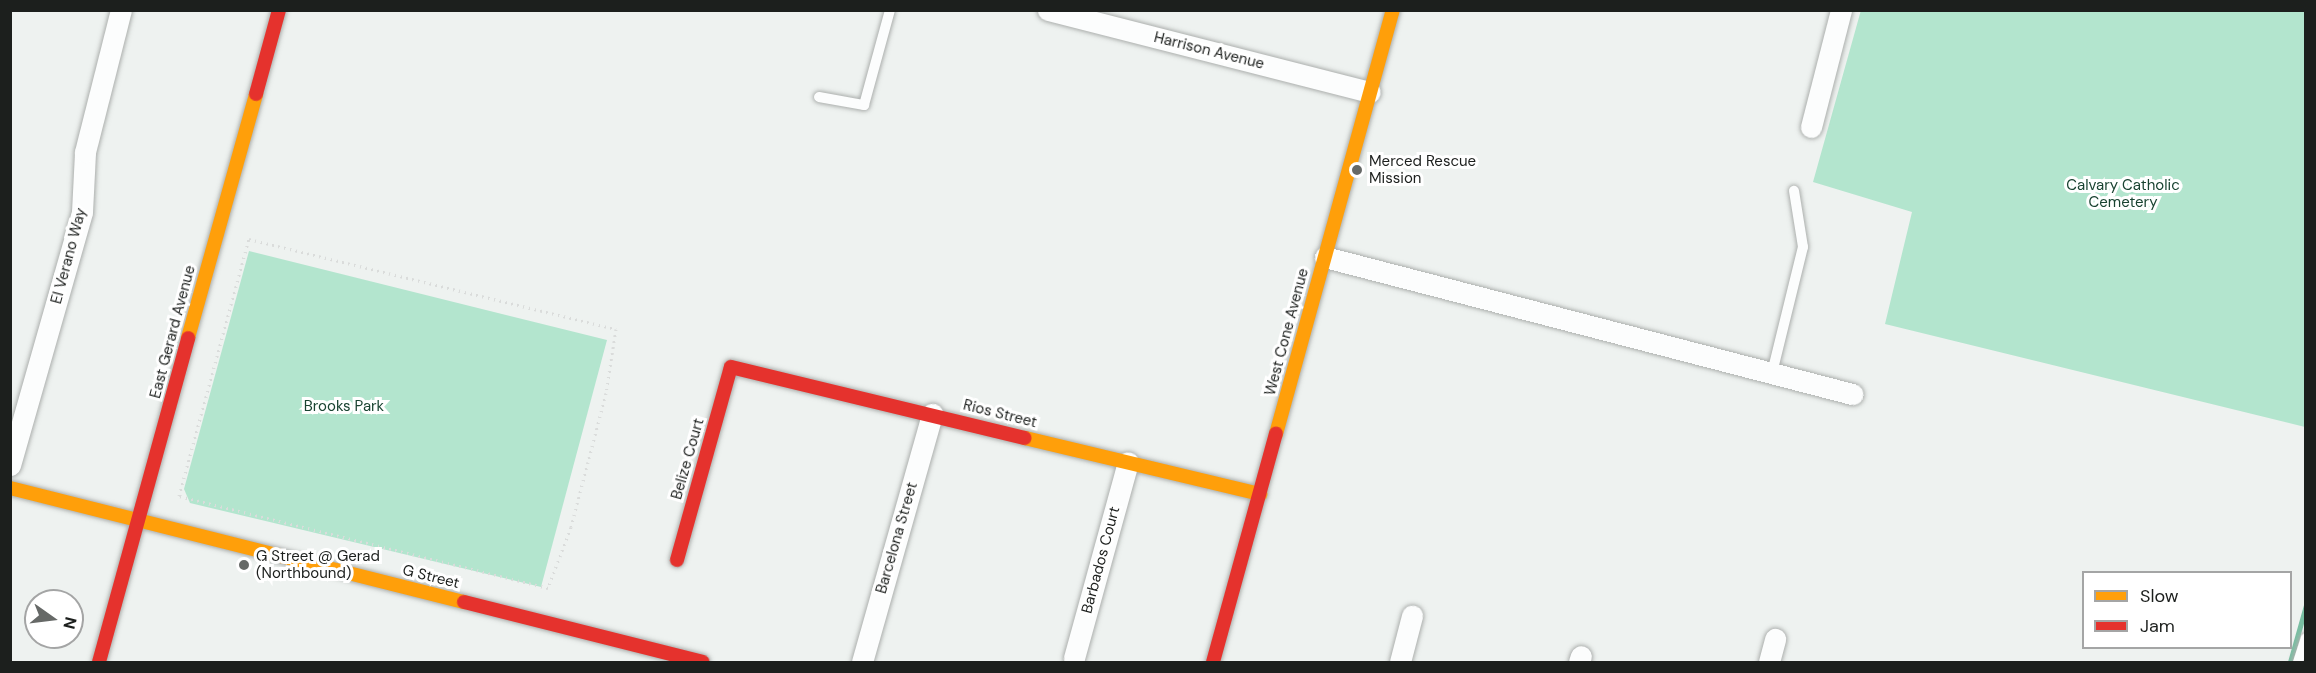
<!DOCTYPE html>
<style>
body{margin:0}
#map{position:relative;width:2316px;height:673px;overflow:hidden;background:#eef2f0;font-family:"DM Sans",sans-serif}
div>[style]{position:absolute}
.green>*{inset:0;background:#b3e5ce}
.stream>*{height:5px;margin:-2.5px;padding:0 2.5px;transform-origin:2.5px;border-radius:2.5px;background:#79bea2}
.path>*{height:3px;margin-top:-1.5px;transform-origin:0;background:repeating-linear-gradient(90deg,#dadcdb 0 1.5px,transparent 0 6px)}
.roads{filter:drop-shadow(0 0 2px #acafad) drop-shadow(0 0 2px #acafad)}
.lane>*{height:10px;margin:-5px;padding:0 5px;transform-origin:5px;border-radius:5px;background:#fcfdfd}
.street>*{height:21px;margin:-10.5px;padding:0 10.5px;transform-origin:10.5px;border-radius:10.5px;background:#fcfdfd}
.slow>*{height:14px;margin:-7px;padding:0 7px;transform-origin:7px;border-radius:7px;background:#ff9f0a}
.jam>*{height:14px;margin:-7px;padding:0 7px;transform-origin:7px;border-radius:7px;background:#e5322d}
.dots>*{width:16px;height:16px;translate:-50% -50%;box-sizing:border-box;border:3px solid #fff;border-radius:50%}
span{translate:-50% -50%;white-space:nowrap;text-align:center;line-height:1.15;-webkit-text-stroke:6px #fff;paint-order:stroke}
.street-label{font-size:15px;color:#1c1f1d}
.poi-label{font-size:15px;color:#1c1f1d}
.left{translate:0 -50%;text-align:left}
.park-label{font-size:15px;color:#194331}
.frame{position:absolute;inset:0;border:12px solid #1c1f1d;pointer-events:none}
.legend{position:absolute;left:2082px;top:571px;width:210px;height:78px;box-sizing:border-box;background:#fff;border:2px solid #a4a5a5;margin:0;padding:8px 10px;list-style:none;font-size:18px;color:#1c1f1d}
.legend li{display:flex;align-items:center;gap:12px;height:30px}
.legend b{width:30px;border:2px solid #a4a5a5}
.north{position:absolute;left:24px;top:589px;width:60px;height:60px;box-sizing:border-box;background:#fff;border:2px solid #a4a5a5;border-radius:50%;rotate:104deg;font-size:16px;font-weight:700;line-height:24px;text-align:center;color:#1c1f1d}
.north::after{content:'';display:block;margin:auto;width:21px;height:27px;background:#666967;clip-path:polygon(50% 0,100% 100%,50% 72%,0 100%)}
</style>
<div id="map">
<div class="green">
<div style="clip-path:polygon(1861px 10px,2305px 11px,2305px 427px,1885px 324px,1912px 212px,1813px 182px)"></div>
<div style="clip-path:polygon(249px 251px,607px 340px,541px 587px,190px 503px,184px 489px)"></div>
</div>
<div class="stream">
<div style="left:2290px;top:662px;width:59px;rotate:-74.3deg"></div>
</div>
<div class="path">
<div style="left:249px;top:239px;width:378px;rotate:13.8deg"></div>
<div style="left:616px;top:329px;width:65px;rotate:98.9deg"></div>
<div style="left:606px;top:393px;width:71px;rotate:104.6deg"></div>
<div style="left:588px;top:462px;width:67px;rotate:104.7deg"></div>
<div style="left:571px;top:527px;width:65px;rotate:110.7deg"></div>
<div style="left:548px;top:588px;width:380px;rotate:-166deg"></div>
<div style="left:179px;top:496px;width:266px;rotate:-74.8deg"></div>
</div>
<div class="roads">
<div class="lane">
<div style="left:819px;top:97px;width:46px;rotate:10.1deg"></div>
<div style="left:864px;top:105px;width:98px;rotate:-74.7deg"></div>
<div style="left:1772px;top:373px;width:130px;rotate:-76.2deg"></div>
<div style="left:1803px;top:247px;width:57px;rotate:-99.1deg"></div>
<div style="left:2298px;top:662px;width:25px;rotate:-72deg"></div>
</div>
<div class="street">
<div style="left:1048px;top:10px;width:332px;rotate:14.3deg"></div>
<div style="left:1811px;top:127px;width:121px;rotate:-75.6deg"></div>
<div style="left:1325px;top:257px;width:545px;rotate:14.57deg"></div>
<div style="left:10px;top:465px;width:263px;rotate:-74.1deg"></div>
<div style="left:82px;top:212px;width:60px;rotate:-87.1deg"></div>
<div style="left:85px;top:152px;width:146px;rotate:-75.8deg"></div>
<div style="left:1074px;top:658px;width:203px;rotate:-74.6deg"></div>
<div style="left:862px;top:662px;width:258px;rotate:-74.2deg"></div>
<div style="left:1400px;top:662px;width:48px;rotate:-75.4deg"></div>
<div style="left:1579px;top:662px;width:6px;rotate:-72deg"></div>
<div style="left:1769px;top:662px;width:24px;rotate:-75deg"></div>
</div>
<div class="slow">
<div style="left:188px;top:338px;width:253px;rotate:-74.4deg"></div>
<div style="left:1276px;top:434px;width:440px;rotate:-74.6deg"></div>
<div style="left:1025px;top:438px;width:242px;rotate:13.4deg"></div>
<div style="left:10px;top:488px;width:468px;rotate:14.1deg"></div>
</div>
<div class="jam">
<div style="left:256px;top:94px;width:87px;rotate:-74.7deg"></div>
<div style="left:677px;top:560px;width:200px;rotate:-74.4deg"></div>
<div style="left:731px;top:367px;width:302px;rotate:13.6deg"></div>
<div style="left:464px;top:602px;width:246px;rotate:14.1deg"></div>
<div style="left:99px;top:662px;width:336px;rotate:-74.6deg"></div>
<div style="left:1213px;top:662px;width:237px;rotate:-74.6deg"></div>
</div>
</div>
<div class="dots">
<div style="left:1357px;top:170px;background:#666967"></div>
<div style="left:244px;top:565px;background:#666967"></div>
</div>
<div class="street-label">
<span style="left:1209px;top:51px;rotate:14deg">Harrison Avenue</span>
<span style="left:69px;top:256px;rotate:-75deg">El Verano Way</span>
<span style="left:173px;top:332px;rotate:-75deg">East Gerard Avenue</span>
<span style="left:1287px;top:332px;rotate:-75deg">West Cone Avenue</span>
<span style="left:1000px;top:414px;rotate:14deg">Rios Street</span>
<span style="left:688px;top:459px;rotate:-74deg">Belize Court</span>
<span style="left:897px;top:538px;rotate:-74deg">Barcelona Street</span>
<span style="left:1101px;top:560px;rotate:-75deg">Barbados Court</span>
<span style="left:431px;top:577px;rotate:14deg">G Street</span>
</div>
<div class="poi-label">
<span class="left" style="left:1369px;top:170px">Merced Rescue<br>Mission</span>
<span class="left" style="left:256px;top:565px">G Street @ Gerad<br>(Northbound)</span>
</div>
<div class="park-label">
<span style="left:2123px;top:194px">Calvary Catholic<br>Cemetery</span>
<span style="left:344px;top:407px">Brooks Park</span>
</div>
<div class="frame"></div>
<ul class="legend">
<li><b style="height:8px;background:#ff9f0a"></b>Slow</li>
<li><b style="height:8px;background:#e5322d"></b>Jam</li>
</ul>
<div class="north">N</div>
</div>
